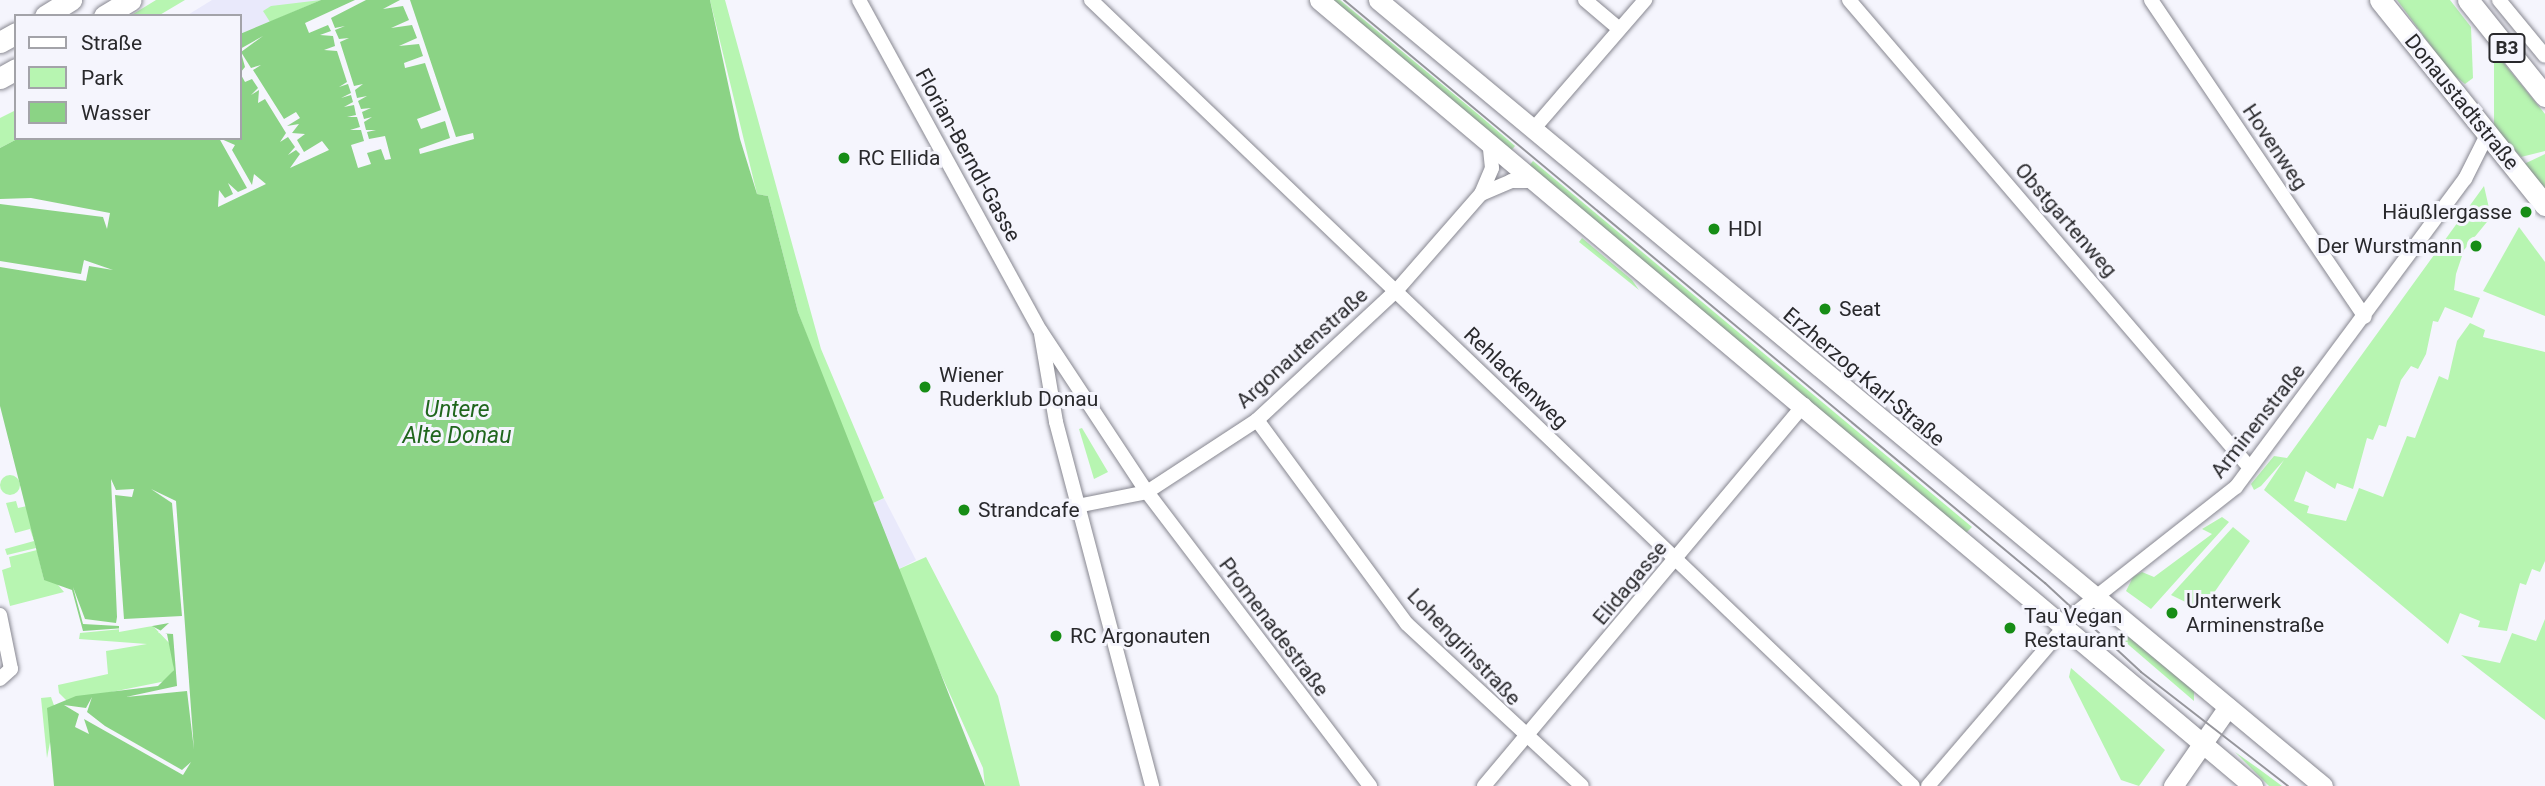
<!DOCTYPE html>
<meta charset="utf-8">
<style>
body{margin:0}
#map{position:relative;width:2545px;height:786px;overflow:hidden;background:#f5f5fd;font-family:Roboto,sans-serif}
div>[style]{position:absolute}
.built>*{inset:0;background:#e9e9fb}
.green>*{inset:0;background:#b7f5b1}
.round{border-radius:50%}
.water>*{inset:0;background:#8bd385}
.pier>*{inset:0;background:#f5f5fd}
.roads{filter:drop-shadow(0 0 2px #878790) drop-shadow(0 0 2px #878790)}
.street>*{height:14px;margin:-7px;padding:0 7px;transform-origin:7px;border-radius:7px;background:#fff}
.secondary>*{height:19px;margin:-9.5px;padding:0 9.5px;transform-origin:9.5px;border-radius:9.5px;background:#fff}
.primary>*{height:21px;margin:-10.5px;padding:0 10.5px;transform-origin:10.5px;border-radius:10.5px;background:#fff}
.tram>*{height:2px;margin:-1px;padding:0 1px;transform-origin:1px;border-radius:1px;background:#96969c}
.dots>*{width:19px;height:19px;translate:-50% -50%;box-sizing:border-box;border:4px solid #f5f5fd;border-radius:50%}
span{translate:-50% -50%;white-space:nowrap;text-align:center;line-height:1.15;-webkit-text-stroke:6px #f5f5fd;paint-order:stroke}
.shield-label span{padding:2px 5px;background:#f5f5fd;border:2px solid;border-radius:5px;-webkit-text-stroke-width:0}
.shield-label{font-size:19px;color:#29292c;font-weight:700}
.street-label{font-size:21px;color:#29292c}
.poi-label{font-size:21px;color:#29292c}
.left{translate:0 -50%;text-align:left}
.right{translate:-100% -50%;text-align:right}
.water-label{font-size:23px;color:#20661d;font-style:italic}
.legend{position:absolute;left:14px;top:14px;width:228px;height:126px;box-sizing:border-box;background:#f5f5fd;border:2px solid #a3a3a9;margin:0;padding:9px 12px;list-style:none;font-size:21px;color:#29292c}
.legend li{display:flex;align-items:center;gap:14px;height:35px}
.legend b{width:35px;border:2px solid #a3a3a9}
</style>
<div id="map">
<div class="built">
<div style="clip-path:polygon(212px 0,321px 0,240px 34px,240px 16px,186px 16px)"></div>
<div style="clip-path:polygon(884px 498px,916px 560px,899px 569px,869px 505px)"></div>
</div>
<div class="green">
<div style="clip-path:polygon(156px 0,185px 0,158px 16px,130px 16px)"></div>
<div style="clip-path:polygon(321px 0,270px 22px,263px 11px,271px 6px)"></div>
<div style="clip-path:polygon(710px 0,725px 0,821px 349px,884px 498px,869px 505px,798px 312px,768px 196px,757px 194px)"></div>
<div style="clip-path:polygon(1326px 0,1340px 0,1479px 115px,1515px 146px,1509px 153px)"></div>
<div style="clip-path:polygon(2397px 0,2450px 0,2471px 27px,2473px 78px,2465px 84px,2451px 73px)"></div>
<div style="clip-path:polygon(2494px 51px,2545px 114px,2545px 151px,2521px 157px,2494px 129px)"></div>
<div style="clip-path:polygon(16px 110px,19px 138px,0 148px,0 118px)"></div>
<div style="clip-path:polygon(2545px 154px,2545px 189px,2524px 164px)"></div>
<div style="clip-path:polygon(1533px 161px,1972px 527px,1966px 533px,1527px 168px)"></div>
<div style="clip-path:polygon(2484px 186px,2491px 217px,2464px 250px,2456px 274px,2454px 290px,2480px 298px,2472px 318px,2445px 307px,2438px 322px,2433px 321px,2426px 354px,2418px 369px,2411px 366px,2401px 380px,2386px 427px,2379px 425px,2373px 440px,2367px 438px,2353px 489px,2337px 483px,2335px 489px,2306px 471px,2294px 501px,2309px 506px,2307px 513px,2346px 521px,2359px 488px,2383px 497px,2407px 436px,2415px 438px,2439px 376px,2448px 380px,2457px 341px,2470px 323px,2485px 330px,2483px 337px,2545px 352px,2545px 561px,2540px 572px,2532px 569px,2526px 585px,2520px 583px,2507px 631px,2478px 627px,2480px 621px,2460px 613px,2448px 644px,2264px 490px,2284px 460px,2261px 486px,2254px 490px,2251px 484px,2274px 456px,2287px 458px)"></div>
<div style="clip-path:polygon(2519px 227px,2545px 262px,2545px 316px,2483px 291px)"></div>
<div style="clip-path:polygon(1582px 238px,1632px 280px,1639px 290px,1579px 242px)"></div>
<div style="clip-path:polygon(1082px 428px,1108px 472px,1094px 479px,1079px 429px)"></div>
<div class="round" style="left:0;top:475px;width:20px;height:20px"></div>
<div style="clip-path:polygon(16px 501px,18px 508px,27px 506px,36px 548px,7px 555px,5px 549px,34px 541px,30px 529px,15px 533px,6px 503px)"></div>
<div style="clip-path:polygon(2222px 517px,2229px 522px,2151px 609px,2126px 591px,2133px 577px,2142px 572px,2154px 577px,2212px 534px,2202px 529px)"></div>
<div style="clip-path:polygon(2233px 527px,2250px 541px,2202px 610px,2171px 595px)"></div>
<div style="clip-path:polygon(37px 550px,44px 580px,53px 579px,64px 592px,10px 606px,2px 570px,11px 567px,9px 557px)"></div>
<div style="clip-path:polygon(926px 557px,998px 696px,1020px 786px,985px 786px,983px 768px,906px 596px,899px 569px)"></div>
<div style="clip-path:polygon(2545px 619px,2545px 720px,2461px 655px,2500px 663px,2512px 633px,2536px 641px)"></div>
<div style="clip-path:polygon(153px 626px,171px 645px,174px 670px,166px 681px,67px 701px,59px 693px,58px 685px,108px 674px,106px 651px,147px 644px,79px 639px,80px 633px)"></div>
<div style="clip-path:polygon(2120px 630px,2194px 691px,2194px 701px,2116px 634px)"></div>
<div style="clip-path:polygon(2071px 668px,2165px 750px,2139px 786px,2121px 780px,2069px 677px)"></div>
<div style="clip-path:polygon(51px 697px,56px 711px,47px 758px,41px 698px)"></div>
<div style="clip-path:polygon(2235px 752px,2259px 769px,2282px 786px,2269px 786px)"></div>
</div>
<div class="water">
<div style="clip-path:polygon(321px 0,710px 0,740px 139px,757px 194px,768px 196px,798px 312px,985px 786px,54px 786px,47px 708px,76px 696px,158px 686px,174px 670px,167px 634px,152px 626px,83px 631px,72px 590px,44px 580px,0 406px,0 148px,19px 138px,240px 138px,240px 34px)"></div>
</div>
<div class="pier">
<div style="clip-path:polygon(355px 0,366px 0,331px 18px,335px 28px,345px 26px,335px 30px,339px 39px,349px 38px,340px 42px,354px 86px,363px 84px,355px 90px,357px 98px,367px 96px,358px 101px,361px 109px,371px 108px,362px 112px,364px 119px,372px 117px,364px 122px,366px 130px,376px 130px,367px 132px,369px 139px,385px 136px,391px 159px,385px 160px,381px 149px,367px 153px,371px 164px,358px 168px,351px 145px,364px 141px,361px 130px,350px 130px,360px 127px,357px 117px,347px 117px,356px 115px,354px 105px,344px 107px,353px 102px,351px 95px,341px 98px,351px 93px,348px 84px,339px 87px,347px 82px,337px 51px,324px 50px,335px 46px,333px 36px,320px 35px,331px 31px,328px 25px,309px 33px,305px 23px)"></div>
<div style="clip-path:polygon(400px 0,410px 0,456px 137px,473px 133px,474px 139px,420px 154px,419px 149px,450px 138px,445px 121px,421px 129px,417px 119px,441px 110px,425px 63px,405px 68px,404px 63px,423px 56px,419px 44px,399px 46px,417px 38px,412px 25px,391px 28px,409px 20px,403px 6px,383px 9px)"></div>
<div style="clip-path:polygon(263px 36px,241px 52px,251px 68px,261px 65px,253px 70px,284px 119px,296px 112px,300px 118px,287px 126px,299px 124px,292px 133px,305px 134px,297px 140px,304px 152px,322px 141px,329px 150px,290px 168px,300px 154px,296px 150px,288px 155px,295px 147px,288px 137px,280px 142px,286px 133px,265px 99px,258px 103px,259px 90px,251px 95px,258px 88px,252px 79px,245px 82px,240px 73px,245px 67px,240px 49px)"></div>
<div style="clip-path:polygon(219px 138px,235px 145px,232px 150px,252px 185px,254px 174px,266px 184px,218px 207px,219px 190px,225px 198px,233px 194px,228px 183px,238px 192px,247px 188px)"></div>
<div style="clip-path:polygon(31px 198px,110px 213px,107px 229px,103px 217px,0 204px,0 199px)"></div>
<div style="clip-path:polygon(84px 260px,113px 270px,89px 266px,86px 281px,0 267px,0 261px,81px 274px)"></div>
<div style="clip-path:polygon(111px 479px,116px 490px,134px 489px,132px 497px,115px 495px,124px 619px,182px 616px,172px 503px,151px 489px,176px 501px,194px 750px,187px 691px,126px 697px,177px 686px,173px 634px,158px 633px,169px 623px,119px 632px,119px 626px,83px 624px,73px 587px,85px 619px,116px 623px,117px 617px)"></div>
<div style="clip-path:polygon(92px 697px,87px 712px,105px 726px,182px 770px,191px 762px,183px 775px,84px 719px,89px 734px,75px 727px,79px 714px,64px 705px,86px 708px)"></div>
</div>
<div class="roads">
<div class="street">
<div style="left:859px;top:0;width:376px;rotate:61.3deg"></div>
<div style="left:1040px;top:330px;width:194px;rotate:56.6deg"></div>
<div style="left:1147px;top:492px;width:369px;rotate:52.8deg"></div>
<div style="left:1091px;top:0;width:1137px;rotate:43.72deg"></div>
<div style="left:1585px;top:0;width:42px;rotate:40.2deg"></div>
<div style="left:1849px;top:0;width:616px;rotate:49.41deg"></div>
<div style="left:2151px;top:0;width:382px;rotate:56deg"></div>
<div style="left:2499px;top:0;width:72px;rotate:50.6deg"></div>
<div style="left:1536px;top:126px;width:167px;rotate:-49.1deg"></div>
<div style="left:1481px;top:194px;width:33px;rotate:-23deg"></div>
<div style="left:1511px;top:181px;width:25px"></div>
<div style="left:1041px;top:334px;width:89px;rotate:80.3deg"></div>
<div style="left:1056px;top:422px;width:376px;rotate:75.2deg"></div>
<div style="left:1257px;top:420px;width:253px;rotate:53.7deg"></div>
<div style="left:1407px;top:624px;width:238px;rotate:42.8deg"></div>
<div style="left:1082px;top:505px;width:66px;rotate:-11.3deg"></div>
<div style="left:1147px;top:492px;width:131px;rotate:-33.2deg"></div>
<div style="left:1257px;top:420px;width:190px;rotate:-42.9deg"></div>
<div style="left:1396px;top:291px;width:129px;rotate:-48.8deg"></div>
<div style="left:1481px;top:194px;width:28px;rotate:-67deg"></div>
<div style="left:1492px;top:168px;width:27px;rotate:-96deg"></div>
<div style="left:0;top:615px;width:55px;rotate:78.5deg"></div>
<div style="left:11px;top:669px;width:15px;rotate:138deg"></div>
<div style="left:1484px;top:786px;width:498px;rotate:-50deg"></div>
<div style="left:1928px;top:786px;width:229px;rotate:-49.4deg"></div>
<div style="left:2077px;top:612px;width:202px;rotate:-38.2deg"></div>
<div style="left:2236px;top:487px;width:384px;rotate:-53.4deg"></div>
<div style="left:2465px;top:179px;width:51px;rotate:-63.4deg"></div>
</div>
<div class="secondary">
<div style="left:1319px;top:0;width:1221px;rotate:40.08deg"></div>
<div style="left:1378px;top:0;width:1229px;rotate:39.75deg"></div>
<div style="left:2173px;top:786px;width:96px;rotate:-55.2deg"></div>
</div>
<div class="primary">
<div style="left:2380px;top:0;width:263px;rotate:51.2deg"></div>
<div style="left:2468px;top:0;width:123px;rotate:51.3deg"></div>
<div style="left:45px;top:16px;width:31px;rotate:-32deg"></div>
<div style="left:104px;top:16px;width:31px;rotate:-31deg"></div>
<div style="left:0;top:42px;width:18px;rotate:-29deg"></div>
<div style="left:0;top:78px;width:18px;rotate:-29deg"></div>
</div>
</div>
<div class="tram">
<div style="left:1344px;top:0;width:912px;rotate:39.75deg"></div>
<div style="left:2045px;top:583px;width:131px;rotate:42.8deg"></div>
<div style="left:2141px;top:672px;width:186px;rotate:37.8deg"></div>
</div>
<div class="dots">
<div style="left:844px;top:158px;background:#178d16"></div>
<div style="left:2526px;top:212px;background:#178d16"></div>
<div style="left:1714px;top:229px;background:#178d16"></div>
<div style="left:2476px;top:246px;background:#178d16"></div>
<div style="left:1825px;top:309px;background:#178d16"></div>
<div style="left:925px;top:387px;background:#178d16"></div>
<div style="left:964px;top:510px;background:#178d16"></div>
<div style="left:2172px;top:613px;background:#178d16"></div>
<div style="left:2010px;top:628px;background:#178d16"></div>
<div style="left:1056px;top:636px;background:#178d16"></div>
</div>
<div class="shield-label">
<span style="left:2507px;top:48px">B3</span>
</div>
<div class="street-label">
<span style="left:2462px;top:102px;rotate:51deg">Donaustadtstraße</span>
<span style="left:2275px;top:147px;rotate:56deg">Hovenweg</span>
<span style="left:968px;top:155px;rotate:61deg">Florian-Berndl-Gasse</span>
<span style="left:2066px;top:220px;rotate:49deg">Obstgartenweg</span>
<span style="left:1302px;top:348px;rotate:-42deg">Argonautenstraße</span>
<span style="left:1864px;top:377px;rotate:40deg">Erzherzog-Karl-Straße</span>
<span style="left:1516px;top:378px;rotate:44deg">Rehlackenweg</span>
<span style="left:2258px;top:421px;rotate:-52deg">Arminenstraße</span>
<span style="left:1630px;top:583px;rotate:-50deg">Elidagasse</span>
<span style="left:1274px;top:627px;rotate:53deg">Promenadestraße</span>
<span style="left:1464px;top:647px;rotate:46deg">Lohengrinstraße</span>
</div>
<div class="poi-label">
<span class="left" style="left:858px;top:158px">RC Ellida</span>
<span class="right" style="left:2512px;top:212px">Häußlergasse</span>
<span class="left" style="left:1728px;top:229px">HDI</span>
<span class="right" style="left:2462px;top:246px">Der Wurstmann</span>
<span class="left" style="left:1839px;top:309px">Seat</span>
<span class="left" style="left:939px;top:387px">Wiener<br>Ruderklub Donau</span>
<span class="left" style="left:978px;top:510px">Strandcafe</span>
<span class="left" style="left:2186px;top:613px">Unterwerk<br>Arminenstraße</span>
<span class="left" style="left:2024px;top:628px">Tau Vegan<br>Restaurant</span>
<span class="left" style="left:1070px;top:636px">RC Argonauten</span>
</div>
<div class="water-label">
<span style="left:457px;top:423px">Untere<br>Alte Donau</span>
</div>
<ul class="legend">
<li><b style="height:9px;background:#fff"></b>Straße</li>
<li><b style="height:19px;background:#b7f5b1"></b>Park</li>
<li><b style="height:19px;background:#8bd385"></b>Wasser</li>
</ul>
</div>
